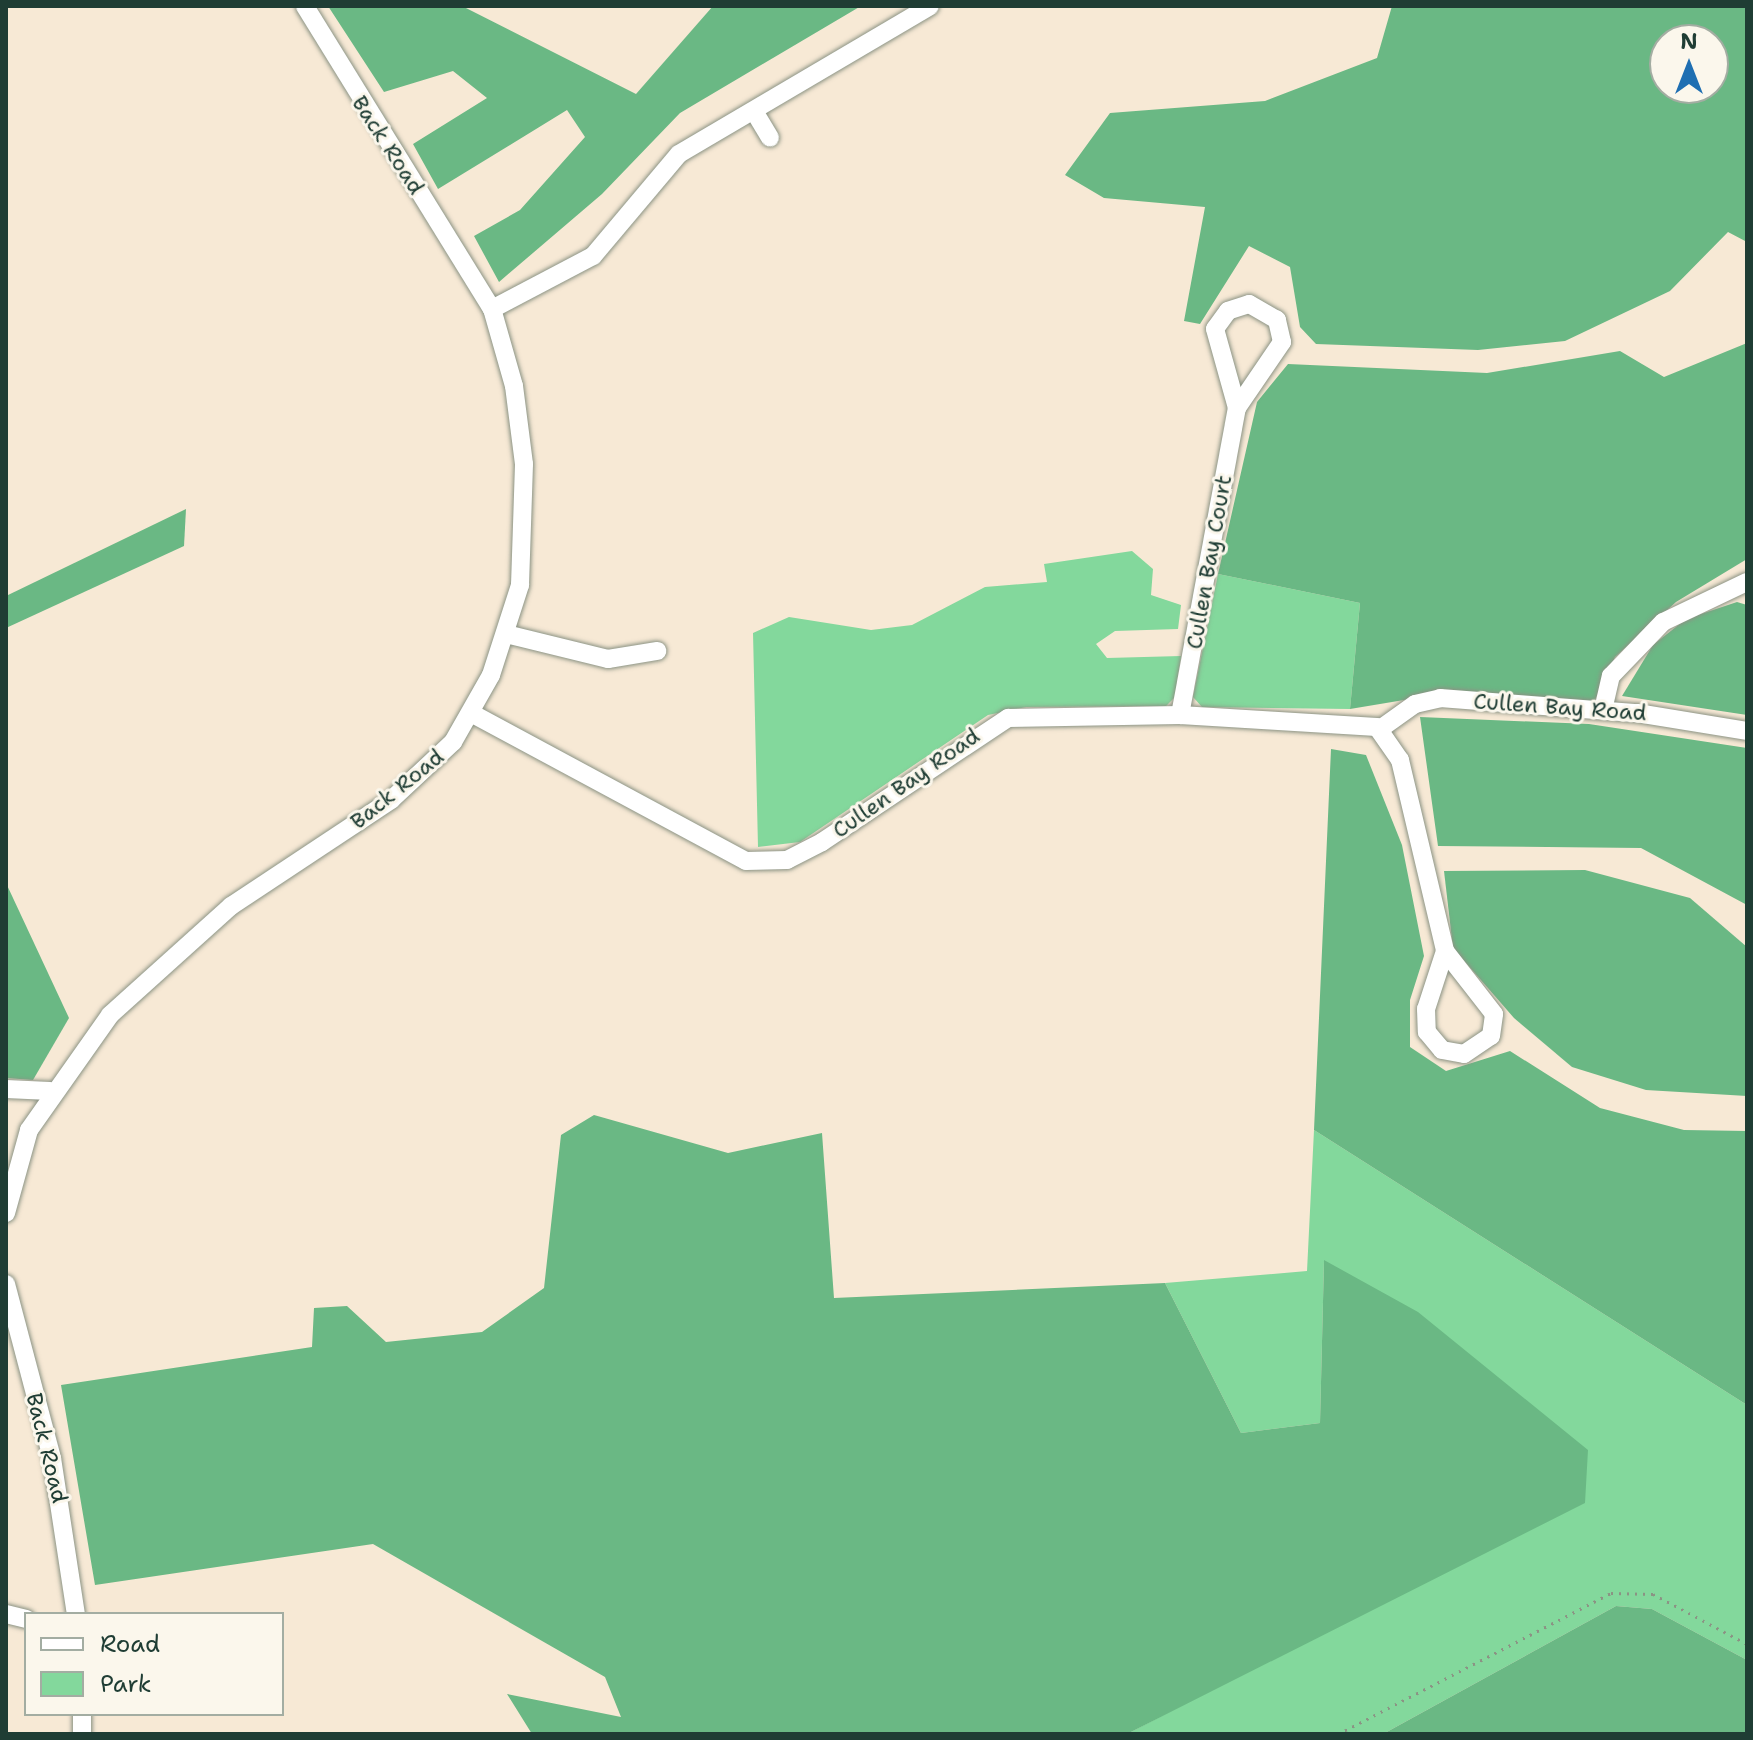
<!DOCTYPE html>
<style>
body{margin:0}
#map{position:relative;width:1753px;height:1740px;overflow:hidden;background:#f7e9d5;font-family:"Shantell Sans",sans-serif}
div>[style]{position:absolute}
.green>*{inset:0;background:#83d89c}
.forest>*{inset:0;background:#6ab884}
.path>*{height:3px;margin-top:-1.5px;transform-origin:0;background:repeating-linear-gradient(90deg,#8b9384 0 2px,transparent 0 8px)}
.roads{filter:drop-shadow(0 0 2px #8b9384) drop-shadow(0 0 2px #8b9384)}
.minor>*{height:18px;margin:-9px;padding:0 9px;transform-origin:9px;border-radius:9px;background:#fff}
span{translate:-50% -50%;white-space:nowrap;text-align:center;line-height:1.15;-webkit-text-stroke:6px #fbf7ec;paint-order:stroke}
.street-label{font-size:22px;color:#1f3d34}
.frame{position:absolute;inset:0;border:8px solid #1f3d34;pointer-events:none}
.legend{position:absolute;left:24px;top:1612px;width:260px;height:104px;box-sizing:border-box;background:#fbf7ec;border:2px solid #a3ada2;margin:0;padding:10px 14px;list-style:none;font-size:24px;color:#1f3d34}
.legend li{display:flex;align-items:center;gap:16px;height:40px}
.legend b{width:40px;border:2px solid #a3ada2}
.north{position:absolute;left:1649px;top:24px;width:80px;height:80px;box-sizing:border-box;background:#fbf7ec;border:2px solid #a3ada2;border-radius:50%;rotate:0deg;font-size:22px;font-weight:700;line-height:32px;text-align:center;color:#1f3d34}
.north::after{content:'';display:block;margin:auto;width:28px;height:36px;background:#1f6fb2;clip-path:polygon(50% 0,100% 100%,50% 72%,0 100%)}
</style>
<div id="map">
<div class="green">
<div style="clip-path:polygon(1132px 551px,1153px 569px,1151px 595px,1181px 605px,1178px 629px,1115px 631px,1096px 644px,1107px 658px,1181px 656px,1175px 697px,1166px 706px,1026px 707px,988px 715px,800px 842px,758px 847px,753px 633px,789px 617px,871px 630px,912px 625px,985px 587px,1047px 582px,1044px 564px)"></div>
<div style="clip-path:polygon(1218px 574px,1360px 603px,1350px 709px,1202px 707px,1193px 697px)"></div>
<div style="clip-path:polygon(1314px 1130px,1747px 1405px,1747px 1660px,1652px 1609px,1616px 1606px,1383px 1734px,1127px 1734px,1328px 1629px,1324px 1261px,1320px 1423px,1241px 1433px,1165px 1283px,1307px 1271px)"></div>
</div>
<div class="forest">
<div style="clip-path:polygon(328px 6px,462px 6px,636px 94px,713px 6px,861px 6px,680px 113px,602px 194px,499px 282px,474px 236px,520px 210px,585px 137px,567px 110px,438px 189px,413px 144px,487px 98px,453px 71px,384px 92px)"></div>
<div style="clip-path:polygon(evenodd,1392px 6px,1747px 6px,1747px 242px,1728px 232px,1670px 291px,1565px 341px,1478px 350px,1316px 344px,1300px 327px,1290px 267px,1249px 246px,1200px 324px,1184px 321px,1205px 207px,1104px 198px,1065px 175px,1110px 113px,1265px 101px,1377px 58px,1392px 6px,1713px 40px,1713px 88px,1665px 88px,1665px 40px,1713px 40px)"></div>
<div style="clip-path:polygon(1747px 343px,1747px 559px,1676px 602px,1615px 657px,1594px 702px,1452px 692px,1350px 709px,1360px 603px,1218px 574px,1257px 402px,1288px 364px,1487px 373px,1620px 351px,1664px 377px)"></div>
<div style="clip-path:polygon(186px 509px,184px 546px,6px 628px,6px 596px)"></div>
<div style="clip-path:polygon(1737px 602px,1747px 605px,1747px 715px,1622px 696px,1653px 645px,1686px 619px)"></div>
<div style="clip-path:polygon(1420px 717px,1589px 724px,1747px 748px,1747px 905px,1641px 848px,1438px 846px)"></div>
<div style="clip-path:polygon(1331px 749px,1366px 755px,1402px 845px,1424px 956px,1410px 1000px,1410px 1047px,1446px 1071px,1510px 1051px,1600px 1108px,1684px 1130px,1747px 1131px,1747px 1405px,1314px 1130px)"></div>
<div style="clip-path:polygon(1585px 870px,1690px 898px,1747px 947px,1747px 1096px,1646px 1090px,1572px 1067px,1514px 1018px,1453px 948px,1444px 871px)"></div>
<div style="clip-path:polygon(6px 883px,69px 1018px,33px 1080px,6px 1078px)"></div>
<div style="clip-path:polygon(594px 1115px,728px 1153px,822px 1133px,834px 1298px,1165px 1283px,1241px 1433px,1320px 1423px,1324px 1260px,1418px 1312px,1588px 1450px,1585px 1503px,1127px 1734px,532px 1734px,507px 1694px,621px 1717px,605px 1677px,373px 1544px,95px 1585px,61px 1385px,312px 1347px,314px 1308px,347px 1306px,386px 1342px,482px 1332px,544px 1288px,561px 1135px)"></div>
<div style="clip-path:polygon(1616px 1606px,1652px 1609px,1747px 1660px,1747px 1734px,1383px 1734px)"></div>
</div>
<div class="path">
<div style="left:1338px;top:1734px;width:307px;rotate:-27.3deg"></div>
<div style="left:1611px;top:1593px;width:42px;rotate:1.4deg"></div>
<div style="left:1653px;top:1594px;width:106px;rotate:28deg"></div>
</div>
<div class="roads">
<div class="minor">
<div style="left:754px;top:111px;width:31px;rotate:59deg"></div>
<div style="left:492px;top:309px;width:114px;rotate:-27.7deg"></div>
<div style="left:593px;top:256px;width:133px;rotate:-49.9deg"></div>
<div style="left:679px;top:154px;width:291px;rotate:-30.5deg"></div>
<div style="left:506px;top:634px;width:105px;rotate:13.8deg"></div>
<div style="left:608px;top:659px;width:50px;rotate:-9.3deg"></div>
<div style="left:1603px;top:710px;width:35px;rotate:-77deg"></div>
<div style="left:1611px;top:676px;width:75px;rotate:-46.1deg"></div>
<div style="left:1663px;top:622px;width:93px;rotate:-25.5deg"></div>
<div style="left:471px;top:713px;width:312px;rotate:28.3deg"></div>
<div style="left:746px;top:861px;width:41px;rotate:-1.4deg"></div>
<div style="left:787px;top:860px;width:39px;rotate:-27deg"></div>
<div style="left:822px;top:842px;width:224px;rotate:-33.7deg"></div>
<div style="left:1008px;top:718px;width:172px;rotate:-1deg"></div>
<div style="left:1180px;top:715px;width:197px;rotate:3.5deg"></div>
<div style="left:1377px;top:727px;width:40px;rotate:55.1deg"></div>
<div style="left:1400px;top:760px;width:196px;rotate:76.7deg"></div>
<div style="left:1445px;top:951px;width:61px;rotate:108.1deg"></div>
<div style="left:1426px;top:1009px;width:23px;rotate:88deg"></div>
<div style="left:1427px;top:1032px;width:23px;rotate:50deg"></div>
<div style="left:1442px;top:1050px;width:22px;rotate:10deg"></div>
<div style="left:1464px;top:1054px;width:32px;rotate:-34deg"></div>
<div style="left:1491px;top:1036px;width:22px;rotate:-82deg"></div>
<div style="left:1494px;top:1014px;width:80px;rotate:-127.9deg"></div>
<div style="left:1180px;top:715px;width:312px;rotate:-79.5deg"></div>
<div style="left:1237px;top:408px;width:80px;rotate:-55.7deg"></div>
<div style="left:1282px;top:342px;width:23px;rotate:-103deg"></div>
<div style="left:1277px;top:320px;width:32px;rotate:-150deg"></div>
<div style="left:1249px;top:304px;width:22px;rotate:162deg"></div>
<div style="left:1228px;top:311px;width:22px;rotate:126deg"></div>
<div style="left:1215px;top:329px;width:82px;rotate:74.4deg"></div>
<div style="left:1380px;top:729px;width:43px;rotate:-35.5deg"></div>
<div style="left:1415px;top:704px;width:26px;rotate:-13deg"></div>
<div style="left:1440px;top:698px;width:198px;rotate:4.4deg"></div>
<div style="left:1637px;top:713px;width:111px;rotate:9.3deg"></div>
<div style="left:6px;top:1089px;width:44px;rotate:2.6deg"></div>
<div style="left:6px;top:1213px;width:86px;rotate:-74.5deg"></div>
<div style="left:29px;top:1130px;width:141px;rotate:-54.8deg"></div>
<div style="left:110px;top:1015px;width:163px;rotate:-42deg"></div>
<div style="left:231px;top:906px;width:192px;rotate:-33.5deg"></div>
<div style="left:391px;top:800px;width:85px;rotate:-43.1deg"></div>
<div style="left:453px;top:742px;width:77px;rotate:-60.4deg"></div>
<div style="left:491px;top:675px;width:95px;rotate:-72.1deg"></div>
<div style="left:520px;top:585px;width:121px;rotate:-88.1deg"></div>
<div style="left:524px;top:464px;width:79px;rotate:-97.3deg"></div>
<div style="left:514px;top:386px;width:80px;rotate:-105.9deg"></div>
<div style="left:492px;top:309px;width:356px;rotate:-121.7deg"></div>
<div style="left:6px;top:1284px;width:180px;rotate:75.2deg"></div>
<div style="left:52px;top:1458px;width:158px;rotate:81.3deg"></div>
<div style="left:6px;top:1614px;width:21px;rotate:14deg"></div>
<div style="left:82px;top:1734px;width:20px;rotate:-90deg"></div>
</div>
</div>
<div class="street-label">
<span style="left:388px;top:145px;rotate:57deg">Back Road</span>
<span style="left:1209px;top:562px;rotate:-80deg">Cullen Bay Court</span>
<span style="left:1560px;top:707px;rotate:4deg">Cullen Bay Road</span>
<span style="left:906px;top:783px;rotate:-35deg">Cullen Bay Road</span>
<span style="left:397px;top:789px;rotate:-39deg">Back Road</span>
<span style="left:47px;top:1448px;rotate:76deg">Back Road</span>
</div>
<div class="frame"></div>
<ul class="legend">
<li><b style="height:10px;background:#fff"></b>Road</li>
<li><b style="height:22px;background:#83d89c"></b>Park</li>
</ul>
<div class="north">N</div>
</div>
